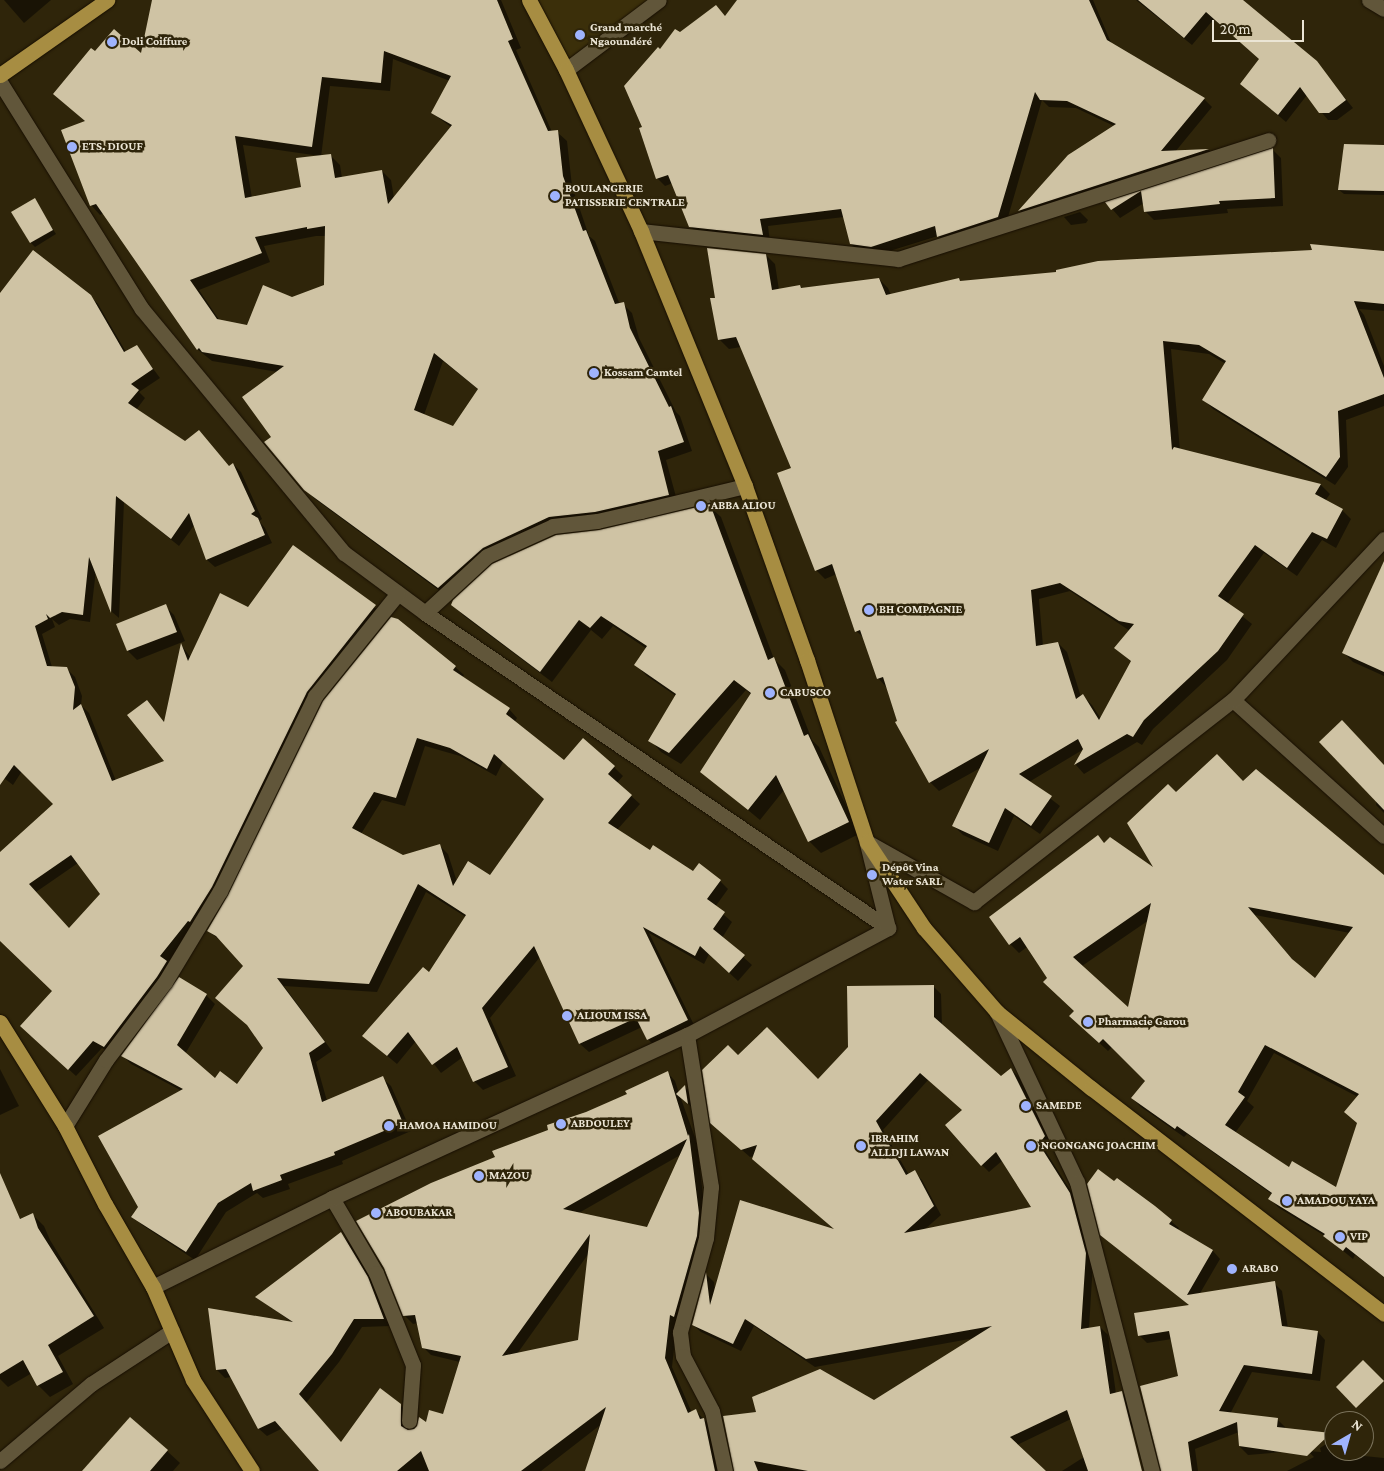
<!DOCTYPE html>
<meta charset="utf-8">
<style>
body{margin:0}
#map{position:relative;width:1384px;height:1471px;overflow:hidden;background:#2f250a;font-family:"Crimson Pro",serif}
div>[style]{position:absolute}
.built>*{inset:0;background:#3b2f0a}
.shadow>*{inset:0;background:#0007}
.building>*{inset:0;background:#cfc3a4}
.roads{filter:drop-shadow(0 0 1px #170e00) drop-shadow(0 0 1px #170e00)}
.minor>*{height:15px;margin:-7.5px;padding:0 7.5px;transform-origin:7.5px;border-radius:7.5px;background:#61563a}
.major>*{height:15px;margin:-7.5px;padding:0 7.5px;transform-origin:7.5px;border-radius:7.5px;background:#a78d42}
.dots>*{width:14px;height:14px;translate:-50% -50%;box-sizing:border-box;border:2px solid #2f250a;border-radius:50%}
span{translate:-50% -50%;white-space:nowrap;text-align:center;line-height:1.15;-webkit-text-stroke:5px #2f250a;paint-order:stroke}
.poi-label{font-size:12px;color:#ebe5d5;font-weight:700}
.left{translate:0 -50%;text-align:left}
.north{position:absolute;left:1324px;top:1411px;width:50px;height:50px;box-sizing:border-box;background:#2f250a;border:1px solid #7a725b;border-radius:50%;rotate:38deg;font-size:14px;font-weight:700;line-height:20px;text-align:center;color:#ebe5d5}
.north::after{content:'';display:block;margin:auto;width:18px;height:22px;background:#9fb3fd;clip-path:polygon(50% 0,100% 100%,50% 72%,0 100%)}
.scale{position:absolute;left:1212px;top:20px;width:92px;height:22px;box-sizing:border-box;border:2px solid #ebe5d5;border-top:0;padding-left:6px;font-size:15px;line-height:18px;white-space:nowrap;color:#ebe5d5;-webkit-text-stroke:4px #2f250a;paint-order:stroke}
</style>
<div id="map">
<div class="built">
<div style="clip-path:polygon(529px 0,659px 0,566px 70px)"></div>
</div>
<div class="shadow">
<div style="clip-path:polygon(4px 0,51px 0,24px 23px)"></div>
<div style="clip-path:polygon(evenodd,234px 0,501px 0,521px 48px,516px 50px,552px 132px,557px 132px,567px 141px,572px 186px,589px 236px,595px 241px,620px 305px,623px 304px,632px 313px,639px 338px,676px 412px,680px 416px,692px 451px,666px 460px,678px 504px,559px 526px,492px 557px,448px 597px,315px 499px,305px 489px,278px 372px,212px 361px,197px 349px,104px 213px,100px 215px,91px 205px,86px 122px,54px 94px,95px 53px,142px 56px,234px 0,393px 59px,450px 81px,432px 113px,451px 127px,394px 198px,391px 180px,382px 171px,342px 178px,340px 165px,330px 155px,321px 157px,330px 86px,390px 91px,393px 59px,234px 0,243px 145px,320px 156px,302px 187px,252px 198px,243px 145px,234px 0,316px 236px,326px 236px,326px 286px,292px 298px,248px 327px,220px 321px,199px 290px,270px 262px,264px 246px,316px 236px,234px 0,443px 361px,479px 390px,453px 427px,424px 415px,443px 361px)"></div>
<div style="clip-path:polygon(739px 0,1093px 0,1112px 45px,1204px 99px,1212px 107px,1175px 152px,1209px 150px,1215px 157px,1027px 218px,1020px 211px,1069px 156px,1114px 126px,1076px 108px,1049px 107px,1042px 100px,1006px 224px,946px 244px,938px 236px,880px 254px,859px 252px,851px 244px,844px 217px,768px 226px,770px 242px,698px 234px,690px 226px,673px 183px,665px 186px,657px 178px,643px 128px,660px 50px,716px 6px,726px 17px)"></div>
<div style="clip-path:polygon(1136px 0,1242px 0,1316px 62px,1353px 108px,1337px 120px,1328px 120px,1307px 95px,1286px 122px,1249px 91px,1261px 60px,1214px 19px,1192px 45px)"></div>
<div style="clip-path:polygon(1384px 146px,1384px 195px,1344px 194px,1339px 190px)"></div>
<div style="clip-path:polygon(1272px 149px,1281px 158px,1283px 206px,1227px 209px,1228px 213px,1154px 220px,1145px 211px,1144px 203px,1120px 218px,1107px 203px)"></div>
<div style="clip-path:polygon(34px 200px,56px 234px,35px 247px,31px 243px)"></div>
<div style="clip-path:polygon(1080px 212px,1088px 220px,1086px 223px,1071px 225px,1064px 217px)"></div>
<div style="clip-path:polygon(evenodd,1384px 252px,1384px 311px,1359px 309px,1364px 315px,1384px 366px,1384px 406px,1346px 420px,1348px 467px,1335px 485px,1213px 409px,1204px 400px,1226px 364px,1209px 354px,1171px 349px,1180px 450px,1321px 485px,1330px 494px,1325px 501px,1342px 510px,1351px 519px,1336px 548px,1322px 540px,1297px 576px,1264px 553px,1227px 604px,1252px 624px,1227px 660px,1153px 729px,1142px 745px,1137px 742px,1084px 774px,1076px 765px,1084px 749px,1029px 782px,1060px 806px,1040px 834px,1014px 816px,998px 851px,963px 835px,954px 826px,982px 767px,939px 791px,930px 782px,898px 722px,887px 688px,878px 678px,864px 638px,856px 631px,837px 574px,825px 579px,816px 570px,793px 469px,741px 347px,729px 349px,720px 340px,712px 299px,716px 299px,766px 255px,775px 264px,779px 290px,800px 286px,803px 289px,879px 279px,888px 288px,891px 295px,959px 280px,961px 282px,1384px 252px,1070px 591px,1130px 631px,1115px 648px,1132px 662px,1101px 719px,1092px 705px,1083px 696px,1081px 697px,1067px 652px,1058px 643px,1043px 646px,1039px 599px,1070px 591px)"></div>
<div style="clip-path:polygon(evenodd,90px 296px,98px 304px,126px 352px,137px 347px,160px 378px,139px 392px,145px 398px,136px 410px,185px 443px,229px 467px,233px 464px,241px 472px,262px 519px,259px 521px,265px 528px,272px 543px,215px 567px,207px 560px,195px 524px,179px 546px,124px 502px,119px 618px,112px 612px,96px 570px,90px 622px,70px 619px,59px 625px,52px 619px,55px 627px,42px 634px,52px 667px,67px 669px,75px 677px,82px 696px,81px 705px,89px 713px,116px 781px,166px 762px,154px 709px,165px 723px,182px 646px,191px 658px,248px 608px,294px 546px,383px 614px,314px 700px,219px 894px,112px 1054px,102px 1048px,76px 1076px,30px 1034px,54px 991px,0 939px,0 854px,55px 804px,22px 771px,13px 785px,0 775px,0 320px,90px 296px,78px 863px,102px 894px,69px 929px,36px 892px,78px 863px)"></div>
<div style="clip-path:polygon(709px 506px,721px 517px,774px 659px,785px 670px,812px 740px,819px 747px,859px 834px,821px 853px,810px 842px,784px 790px,760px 820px,702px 772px,752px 695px,746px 690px,681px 764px,661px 752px,650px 740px,676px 696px,647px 676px,636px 665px,647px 649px,613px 626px,602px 639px,591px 630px,552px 682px,464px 616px,453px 605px,599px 531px)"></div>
<div style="clip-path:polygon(165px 606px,174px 615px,185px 641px,137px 660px,128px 651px)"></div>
<div style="clip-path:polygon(1384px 619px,1384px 676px,1353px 662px,1344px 653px)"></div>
<div style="clip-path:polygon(evenodd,397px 620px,455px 667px,464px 675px,462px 678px,509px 709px,517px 718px,514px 723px,564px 762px,583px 740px,614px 767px,623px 776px,617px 783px,640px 804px,617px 830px,651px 852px,693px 873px,720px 881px,728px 889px,715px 907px,732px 922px,722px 938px,752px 965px,738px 981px,709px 954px,704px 964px,649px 933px,696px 1029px,656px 1048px,648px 1039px,642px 1027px,589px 1052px,580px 1044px,540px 957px,490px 1018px,516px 1076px,483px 1090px,475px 1082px,463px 1057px,441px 1073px,416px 1041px,397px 1064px,373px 1044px,430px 974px,466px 917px,426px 892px,377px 992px,284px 986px,332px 1051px,316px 1062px,327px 1101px,382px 1078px,391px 1086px,411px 1131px,342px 1161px,343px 1164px,288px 1184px,290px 1189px,263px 1198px,257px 1193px,226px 1212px,195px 1260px,142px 1225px,133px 1216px,139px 1207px,182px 1091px,131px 1064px,123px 1056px,179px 978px,206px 995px,215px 1004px,185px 1054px,215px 1080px,237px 1086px,265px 1048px,245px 966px,224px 943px,208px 931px,397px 620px,425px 746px,460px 756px,496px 776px,503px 762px,545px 800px,490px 876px,457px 882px,448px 854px,439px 845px,403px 857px,361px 834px,382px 800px,405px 806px,425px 746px)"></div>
<div style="clip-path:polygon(1384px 766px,1384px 813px,1376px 805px)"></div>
<div style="clip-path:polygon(evenodd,1243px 782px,1384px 877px,1384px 1276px,1355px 1255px,1353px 1259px,1325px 1236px,1279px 1208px,1270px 1199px,1273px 1195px,1187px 1134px,1184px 1137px,1141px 1107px,1132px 1098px,1146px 1081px,1112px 1047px,1108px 1051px,1080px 1025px,1076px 1011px,1048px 978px,1027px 947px,1019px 953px,1010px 944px,1105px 844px,1157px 871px,1176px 794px,1243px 782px,1255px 915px,1350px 933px,1315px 979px,1296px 964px,1255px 915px,1243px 782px,1149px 920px,1129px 1009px,1082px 966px,1149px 920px,1243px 782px,1274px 1053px,1358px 1097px,1345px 1112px,1358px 1124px,1336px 1189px,1289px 1169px,1235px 1133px,1254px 1107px,1247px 1101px,1274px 1053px)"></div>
<div style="clip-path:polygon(evenodd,933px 986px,941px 994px,942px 1025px,1001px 1078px,1011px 1069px,1019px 1077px,1052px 1144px,1046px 1152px,1078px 1202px,1093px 1262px,1089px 1329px,1100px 1327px,1108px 1335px,1116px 1394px,1121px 1392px,1129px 1400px,1139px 1437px,1128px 1422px,1138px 1471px,1062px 1471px,1084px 1457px,1071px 1419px,1017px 1445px,1045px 1471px,735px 1471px,724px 1417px,874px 1402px,975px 1338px,815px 1367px,754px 1326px,741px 1351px,701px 1332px,693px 1325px,707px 1275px,714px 1282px,715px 1293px,837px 1231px,755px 1156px,750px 1157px,720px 1131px,738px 1057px,818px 1080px,933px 986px,929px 1079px,964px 1110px,982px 1165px,989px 1172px,1003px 1160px,1033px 1208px,924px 1230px,941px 1215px,922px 1180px,914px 1172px,909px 1175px,883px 1130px,929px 1079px)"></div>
<div style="clip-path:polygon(0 1069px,19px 1106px,0 1115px)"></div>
<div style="clip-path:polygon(evenodd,668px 1073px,675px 1081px,679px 1093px,685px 1087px,694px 1096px,696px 1111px,680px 1096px,697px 1143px,706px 1222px,677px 1321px,672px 1367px,692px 1413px,696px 1411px,711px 1427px,722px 1471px,586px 1471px,599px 1426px,541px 1471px,321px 1471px,283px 1428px,267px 1436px,259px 1429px,231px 1377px,225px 1378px,217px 1370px,293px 1323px,257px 1297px,341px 1234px,349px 1242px,375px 1286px,391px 1326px,362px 1327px,339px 1362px,306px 1403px,341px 1443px,400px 1405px,408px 1413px,408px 1431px,443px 1415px,460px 1362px,431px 1355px,423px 1347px,418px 1323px,413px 1324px,405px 1316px,496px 1157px,628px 1094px,668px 1073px,682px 1154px,648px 1228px,577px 1214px,682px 1154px,668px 1073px,589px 1253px,579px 1342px,517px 1354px,589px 1253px)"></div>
<div style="clip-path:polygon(1154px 1207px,1179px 1228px,1178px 1230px,1213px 1251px,1220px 1259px,1199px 1295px,1274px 1283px,1282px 1291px,1288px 1328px,1318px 1332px,1325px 1340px,1320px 1381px,1252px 1372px,1230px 1414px,1277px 1419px,1285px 1427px,1282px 1452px,1248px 1455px,1240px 1447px,1239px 1432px,1195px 1449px,1198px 1471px,1162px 1471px,1180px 1377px,1172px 1339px,1147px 1343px,1139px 1335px,1190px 1306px)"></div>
<div style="clip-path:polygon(17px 1215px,22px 1220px,33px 1215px,44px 1226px,50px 1240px,104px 1328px,58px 1356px,73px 1384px,50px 1397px,38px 1385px,32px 1373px,8px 1387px,0 1379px,0 1224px)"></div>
<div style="clip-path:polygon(1364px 1433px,1366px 1435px,1364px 1456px,1384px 1458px,1384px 1471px,1287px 1471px,1314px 1457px,1308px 1451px,1321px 1452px,1320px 1448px,1334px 1439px,1334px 1451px,1364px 1451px)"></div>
<div style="clip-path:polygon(167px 1451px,180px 1463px,173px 1471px,84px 1471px)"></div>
</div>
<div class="building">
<div style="clip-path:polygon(evenodd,152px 0,497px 0,513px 39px,508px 41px,548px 131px,558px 130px,563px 176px,583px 231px,586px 230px,615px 304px,624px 302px,630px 328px,669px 407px,671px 406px,684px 442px,658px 451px,669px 495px,595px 512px,549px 517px,483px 548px,438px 588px,304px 490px,264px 442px,271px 437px,242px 397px,284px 366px,202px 352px,199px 348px,197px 350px,96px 204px,90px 206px,61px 130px,85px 121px,53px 94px,91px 48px,95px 51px,114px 29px,141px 53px,152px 0,384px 51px,451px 76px,431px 113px,452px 125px,388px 204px,382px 170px,335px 178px,331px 154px,296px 158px,301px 187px,245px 198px,235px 136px,312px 147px,322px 77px,381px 83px,384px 51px,152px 0,325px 226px,324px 285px,292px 297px,263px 285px,247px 325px,217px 319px,190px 280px,262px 253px,255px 237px,307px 227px,307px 229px,325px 226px,152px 0,434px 353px,478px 389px,453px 426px,414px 410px,434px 353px)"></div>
<div style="clip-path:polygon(737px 0,1089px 0,1107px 40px,1205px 98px,1161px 151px,1209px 149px,1018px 211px,1068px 155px,1116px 124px,1067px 101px,1040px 100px,1035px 92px,998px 217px,937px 237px,935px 226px,871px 247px,850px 244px,841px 209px,760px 219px,763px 235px,689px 227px,668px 175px,656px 179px,639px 128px,642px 127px,624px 86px,658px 47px,660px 49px,675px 29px,680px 32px,716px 5px,725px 16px)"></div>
<div style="clip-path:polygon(1138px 0,1243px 0,1317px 61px,1346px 100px,1329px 113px,1319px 113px,1300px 87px,1278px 115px,1240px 84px,1259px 59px,1206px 12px,1184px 38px)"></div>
<div style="clip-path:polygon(1344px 144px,1384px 145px,1384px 191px,1338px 190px)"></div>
<div style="clip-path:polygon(1273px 148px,1275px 198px,1219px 201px,1220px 204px,1144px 212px,1141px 191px,1111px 210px,1105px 202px)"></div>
<div style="clip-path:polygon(35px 198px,53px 230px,30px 243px,11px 212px)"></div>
<div style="clip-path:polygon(evenodd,1310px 244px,1384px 251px,1384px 304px,1354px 301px,1384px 378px,1384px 394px,1338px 411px,1340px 457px,1326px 477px,1202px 400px,1226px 361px,1199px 345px,1163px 341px,1172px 450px,1174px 447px,1321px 484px,1315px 494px,1343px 509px,1327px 539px,1312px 532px,1287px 568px,1255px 545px,1218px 596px,1244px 614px,1218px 651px,1144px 720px,1133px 737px,1127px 734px,1074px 765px,1083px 749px,1078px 739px,1019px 774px,1052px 796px,1031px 826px,1005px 808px,989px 843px,952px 826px,989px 749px,929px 783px,895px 722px,897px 721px,883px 677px,877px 679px,860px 630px,855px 632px,832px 564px,815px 571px,777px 473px,791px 468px,736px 337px,718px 340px,710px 298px,715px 298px,707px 248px,766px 254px,772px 290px,800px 285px,801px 288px,879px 278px,886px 295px,959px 278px,960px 281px,1056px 272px,1056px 270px,1098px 261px,1312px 250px,1310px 244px,1060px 583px,1119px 621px,1134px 624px,1114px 648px,1131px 661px,1099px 720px,1083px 694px,1076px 699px,1058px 642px,1036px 646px,1031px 590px,1060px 583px)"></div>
<div style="clip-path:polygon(evenodd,33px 250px,91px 295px,124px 352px,137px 345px,153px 369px,131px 384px,139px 390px,128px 403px,185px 441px,199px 430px,229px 466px,233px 463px,255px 511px,251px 514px,258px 518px,265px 535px,206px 560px,189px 513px,171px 539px,116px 496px,111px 613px,89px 557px,83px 615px,62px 612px,50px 618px,46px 614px,48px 619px,35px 626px,47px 666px,67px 667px,75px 687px,73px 710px,81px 704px,112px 781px,164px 761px,127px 715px,147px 700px,164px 722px,181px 643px,188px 661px,220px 593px,248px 607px,293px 545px,376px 605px,307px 692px,212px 887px,190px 922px,188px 921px,160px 956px,167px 961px,157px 977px,104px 1047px,93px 1041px,68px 1070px,20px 1026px,52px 991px,0 941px,0 852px,53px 804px,14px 765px,0 785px,0 293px,33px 250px,71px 855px,100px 894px,69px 928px,29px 884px,71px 855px)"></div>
<div style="clip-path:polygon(710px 504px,768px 660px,774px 657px,804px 736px,808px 734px,849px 822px,808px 842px,776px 775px,748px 810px,700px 772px,751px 693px,734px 680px,669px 753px,648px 741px,676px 694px,634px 665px,647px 646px,601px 616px,590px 628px,579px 620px,540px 672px,451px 605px,453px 600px,492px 564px,556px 535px,599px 530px)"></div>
<div style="clip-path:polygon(1384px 561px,1384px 672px,1342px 653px)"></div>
<div style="clip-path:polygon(166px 604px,177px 632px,127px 651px,116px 624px)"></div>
<div style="clip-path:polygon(evenodd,391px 617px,398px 619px,456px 666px,453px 670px,510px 708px,506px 714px,564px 760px,583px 738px,615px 766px,608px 774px,632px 795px,608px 823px,650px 850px,653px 845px,693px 871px,699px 863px,721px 880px,707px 899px,725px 912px,713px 929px,745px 955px,729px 973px,700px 946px,695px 956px,643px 927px,688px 1020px,647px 1040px,636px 1018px,579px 1044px,534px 946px,482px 1008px,508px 1067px,473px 1082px,457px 1047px,432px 1065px,408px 1032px,387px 1056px,362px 1036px,423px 967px,429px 972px,466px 915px,418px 884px,369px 984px,277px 978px,325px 1042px,309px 1053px,322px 1102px,383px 1076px,403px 1123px,334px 1152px,335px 1155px,280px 1175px,282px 1180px,253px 1191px,251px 1183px,218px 1203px,186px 1252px,131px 1217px,138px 1207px,98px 1136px,183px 1089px,121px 1056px,179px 977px,207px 994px,177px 1045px,215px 1078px,220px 1071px,237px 1084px,263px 1048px,247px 1025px,215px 998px,243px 966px,216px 936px,207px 931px,228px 895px,323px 701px,391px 617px,417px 738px,450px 748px,487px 769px,494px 754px,544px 799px,490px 875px,468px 861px,453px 886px,440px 844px,403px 855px,352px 828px,374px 792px,396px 798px,417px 738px)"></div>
<div style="clip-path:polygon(1342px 720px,1384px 765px,1384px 810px,1319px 742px)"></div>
<div style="clip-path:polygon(evenodd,1217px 754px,1243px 781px,1256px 769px,1384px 875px,1384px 1277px,1346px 1247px,1343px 1251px,1323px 1236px,1325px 1234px,1268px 1199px,1272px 1193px,1177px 1126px,1175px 1129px,1131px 1098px,1145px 1081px,1103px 1039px,1099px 1043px,1069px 1016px,1074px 1011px,1043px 982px,1047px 978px,1020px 937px,1009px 945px,989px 917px,1098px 835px,1104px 843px,1110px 837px,1153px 867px,1127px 823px,1168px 784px,1176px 792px,1217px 754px,1151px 903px,1128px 1007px,1073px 957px,1151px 903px,1217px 754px,1248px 907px,1353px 927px,1315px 978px,1292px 959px,1248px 907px,1217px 754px,1265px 1045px,1359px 1094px,1344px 1112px,1357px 1123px,1336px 1187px,1292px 1161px,1289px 1167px,1225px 1125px,1245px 1097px,1238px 1092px,1265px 1045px)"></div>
<div style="clip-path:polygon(evenodd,934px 985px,934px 1017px,1001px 1076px,1011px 1068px,1045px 1136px,1039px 1144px,1070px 1193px,1086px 1253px,1081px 1329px,1100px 1326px,1110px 1394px,1122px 1391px,1142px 1471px,1088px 1471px,1067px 1410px,1010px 1437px,1046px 1471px,808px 1471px,754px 1461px,758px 1471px,734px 1471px,723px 1416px,756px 1412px,752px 1397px,820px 1369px,874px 1400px,992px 1326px,806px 1359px,745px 1319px,733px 1344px,692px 1325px,706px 1272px,710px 1305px,740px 1200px,834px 1229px,752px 1159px,757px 1145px,741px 1150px,710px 1123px,702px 1070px,728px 1045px,738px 1055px,767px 1027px,818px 1079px,848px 1047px,847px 986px,934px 985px,920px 1073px,962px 1110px,945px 1125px,981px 1166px,996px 1152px,1031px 1207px,904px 1233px,934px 1206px,915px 1170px,906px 1175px,876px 1121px,920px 1073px)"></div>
<div style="clip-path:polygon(evenodd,668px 1071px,688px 1136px,689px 1134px,699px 1213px,697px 1236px,674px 1317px,670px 1315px,665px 1358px,688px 1413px,696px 1409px,700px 1419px,704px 1418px,715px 1471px,585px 1471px,606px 1407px,521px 1471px,429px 1471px,421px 1451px,397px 1471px,319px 1471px,275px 1421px,258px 1429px,226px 1369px,216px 1370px,208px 1308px,293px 1322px,255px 1297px,341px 1232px,368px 1277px,384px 1319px,354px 1319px,332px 1354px,299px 1394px,341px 1442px,380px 1388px,401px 1404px,401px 1426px,408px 1430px,414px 1429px,417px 1426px,419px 1417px,426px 1422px,429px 1410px,443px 1414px,461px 1356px,422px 1348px,415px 1315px,403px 1316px,384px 1268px,356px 1221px,431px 1183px,495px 1157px,492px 1151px,548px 1130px,547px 1125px,586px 1112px,627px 1094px,625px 1091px,668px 1071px,687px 1139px,647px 1227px,563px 1209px,687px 1139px,668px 1071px,590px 1234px,578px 1340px,502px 1356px,590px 1234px)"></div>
<div style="clip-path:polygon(685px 1085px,688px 1104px,676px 1094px)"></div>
<div style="clip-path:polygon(1098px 1169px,1114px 1181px,1117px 1178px,1155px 1206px,1172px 1220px,1169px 1224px,1213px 1250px,1187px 1295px,1275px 1281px,1282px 1326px,1318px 1331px,1312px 1374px,1244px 1365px,1219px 1411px,1278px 1418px,1277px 1427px,1331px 1433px,1307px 1456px,1239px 1446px,1237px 1422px,1188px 1442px,1192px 1471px,1161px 1471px,1140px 1386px,1178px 1376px,1169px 1331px,1138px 1336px,1134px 1313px,1189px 1305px,1100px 1235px,1087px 1184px)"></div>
<div style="clip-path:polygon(0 1173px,20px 1219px,33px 1213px,38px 1228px,94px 1316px,48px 1345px,63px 1372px,37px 1386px,23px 1360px,0 1374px)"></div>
<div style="clip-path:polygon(1363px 1360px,1384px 1381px,1356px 1408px,1336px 1387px)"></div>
<div style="clip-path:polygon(130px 1417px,168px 1450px,150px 1471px,82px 1471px)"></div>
</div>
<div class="roads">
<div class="minor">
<div style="left:1369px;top:0;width:17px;rotate:31deg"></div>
<div style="left:566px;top:70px;width:116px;rotate:-37deg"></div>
<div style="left:0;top:82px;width:268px;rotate:58deg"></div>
<div style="left:142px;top:309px;width:317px;rotate:50.4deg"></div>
<div style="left:344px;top:553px;width:101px;rotate:36.5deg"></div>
<div style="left:425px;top:613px;width:560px;rotate:34.23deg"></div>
<div style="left:641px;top:231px;width:259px;rotate:6.2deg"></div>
<div style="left:898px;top:259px;width:389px;rotate:-17.8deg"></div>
<div style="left:425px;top:613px;width:84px;rotate:-42.6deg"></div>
<div style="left:487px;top:556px;width:72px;rotate:-24.4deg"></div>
<div style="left:553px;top:526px;width:44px;rotate:-6.5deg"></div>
<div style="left:597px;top:521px;width:45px;rotate:-12.8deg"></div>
<div style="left:641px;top:511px;width:107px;rotate:-13.5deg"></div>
<div style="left:1233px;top:700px;width:203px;rotate:42deg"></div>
<div style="left:867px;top:842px;width:123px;rotate:29.3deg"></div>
<div style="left:974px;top:902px;width:328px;rotate:-38deg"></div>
<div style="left:1233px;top:700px;width:221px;rotate:-46.8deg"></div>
<div style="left:997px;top:1012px;width:188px;rotate:64.8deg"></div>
<div style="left:1077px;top:1182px;width:299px;rotate:75.5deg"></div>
<div style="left:687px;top:1035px;width:154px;rotate:81deg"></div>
<div style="left:711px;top:1187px;width:51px;rotate:95.6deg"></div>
<div style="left:706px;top:1238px;width:98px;rotate:105.5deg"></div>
<div style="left:680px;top:1332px;width:24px;rotate:83deg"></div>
<div style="left:683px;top:1356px;width:62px;rotate:62.2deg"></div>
<div style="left:712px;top:1411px;width:61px;rotate:77.8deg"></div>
<div style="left:65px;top:1126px;width:78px;rotate:-58.2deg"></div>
<div style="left:106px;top:1060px;width:98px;rotate:-52.9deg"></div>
<div style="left:165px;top:982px;width:106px;rotate:-58.9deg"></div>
<div style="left:220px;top:891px;width:217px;rotate:-64deg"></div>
<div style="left:315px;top:696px;width:132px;rotate:-51.1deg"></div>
<div style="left:332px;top:1198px;width:87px;rotate:59.6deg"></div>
<div style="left:376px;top:1273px;width:99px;rotate:68.1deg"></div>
<div style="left:413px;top:1365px;width:56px;rotate:94.1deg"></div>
<div style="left:153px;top:1287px;width:200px;rotate:-26.4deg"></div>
<div style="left:332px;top:1198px;width:391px;rotate:-24.7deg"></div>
<div style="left:687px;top:1035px;width:228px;rotate:-28deg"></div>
<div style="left:888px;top:928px;width:87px;rotate:-104deg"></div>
<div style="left:0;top:1461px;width:119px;rotate:-40.2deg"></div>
<div style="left:91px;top:1384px;width:97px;rotate:-33.2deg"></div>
</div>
<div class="major">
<div style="left:529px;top:0;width:79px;rotate:62.1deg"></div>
<div style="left:566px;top:70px;width:178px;rotate:65deg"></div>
<div style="left:641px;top:231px;width:275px;rotate:67.8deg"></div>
<div style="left:745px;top:486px;width:185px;rotate:70.4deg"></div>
<div style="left:807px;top:660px;width:192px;rotate:71.8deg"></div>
<div style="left:867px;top:842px;width:103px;rotate:56.5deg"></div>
<div style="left:924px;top:928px;width:111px;rotate:49deg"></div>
<div style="left:997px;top:1012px;width:121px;rotate:39deg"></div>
<div style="left:1091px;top:1088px;width:370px;rotate:37.6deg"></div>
<div style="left:0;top:75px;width:131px;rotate:-35deg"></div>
<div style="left:0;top:1022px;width:123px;rotate:58deg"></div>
<div style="left:65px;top:1126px;width:88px;rotate:62.9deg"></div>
<div style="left:105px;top:1204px;width:96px;rotate:60deg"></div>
<div style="left:153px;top:1287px;width:101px;rotate:66.7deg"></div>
<div style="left:193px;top:1380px;width:108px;rotate:57deg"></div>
</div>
</div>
<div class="dots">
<div style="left:580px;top:35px;background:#9fb3fd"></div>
<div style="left:112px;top:42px;background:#9fb3fd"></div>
<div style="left:72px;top:147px;background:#9fb3fd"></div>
<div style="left:555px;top:196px;background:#9fb3fd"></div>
<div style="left:594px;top:373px;background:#9fb3fd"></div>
<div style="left:701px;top:506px;background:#9fb3fd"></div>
<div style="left:869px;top:610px;background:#9fb3fd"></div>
<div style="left:770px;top:693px;background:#9fb3fd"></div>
<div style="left:872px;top:875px;background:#9fb3fd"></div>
<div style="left:567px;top:1016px;background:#9fb3fd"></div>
<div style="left:1088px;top:1022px;background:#9fb3fd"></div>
<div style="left:1026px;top:1106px;background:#9fb3fd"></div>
<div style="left:561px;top:1124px;background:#9fb3fd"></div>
<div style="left:389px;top:1126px;background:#9fb3fd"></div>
<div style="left:861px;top:1146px;background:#9fb3fd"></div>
<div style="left:1031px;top:1146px;background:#9fb3fd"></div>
<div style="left:479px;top:1176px;background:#9fb3fd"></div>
<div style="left:1287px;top:1201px;background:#9fb3fd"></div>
<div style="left:376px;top:1213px;background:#9fb3fd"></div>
<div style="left:1340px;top:1237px;background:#9fb3fd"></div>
<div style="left:1232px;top:1269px;background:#9fb3fd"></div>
</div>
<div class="poi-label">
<span class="left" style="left:590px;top:35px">Grand marché<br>Ngaoundéré</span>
<span class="left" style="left:122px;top:42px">Doli Coiffure</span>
<span class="left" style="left:82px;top:147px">ETS. DIOUF</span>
<span class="left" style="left:565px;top:196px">BOULANGERIE<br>PATISSERIE CENTRALE</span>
<span class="left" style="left:604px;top:373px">Kossam Camtel</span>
<span class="left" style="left:711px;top:506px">ABBA ALIOU</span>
<span class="left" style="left:879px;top:610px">BH COMPAGNIE</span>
<span class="left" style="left:780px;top:693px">CABUSCO</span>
<span class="left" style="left:882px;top:875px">Dépôt Vina<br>Water SARL</span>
<span class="left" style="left:577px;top:1016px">ALIOUM ISSA</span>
<span class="left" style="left:1098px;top:1022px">Pharmacie Garou</span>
<span class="left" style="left:1036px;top:1106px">SAMEDE</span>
<span class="left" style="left:571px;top:1124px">ABDOULEY</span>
<span class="left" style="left:399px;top:1126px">HAMOA HAMIDOU</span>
<span class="left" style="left:871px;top:1146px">IBRAHIM<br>ALLDJI LAWAN</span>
<span class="left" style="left:1041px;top:1146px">NGONGANG JOACHIM</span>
<span class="left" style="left:489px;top:1176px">MAZOU</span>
<span class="left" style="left:1297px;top:1201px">AMADOU YAYA</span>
<span class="left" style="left:386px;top:1213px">ABOUBAKAR</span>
<span class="left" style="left:1350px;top:1237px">VIP</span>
<span class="left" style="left:1242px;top:1269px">ARABO</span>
</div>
<div class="north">N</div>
<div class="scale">20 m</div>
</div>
